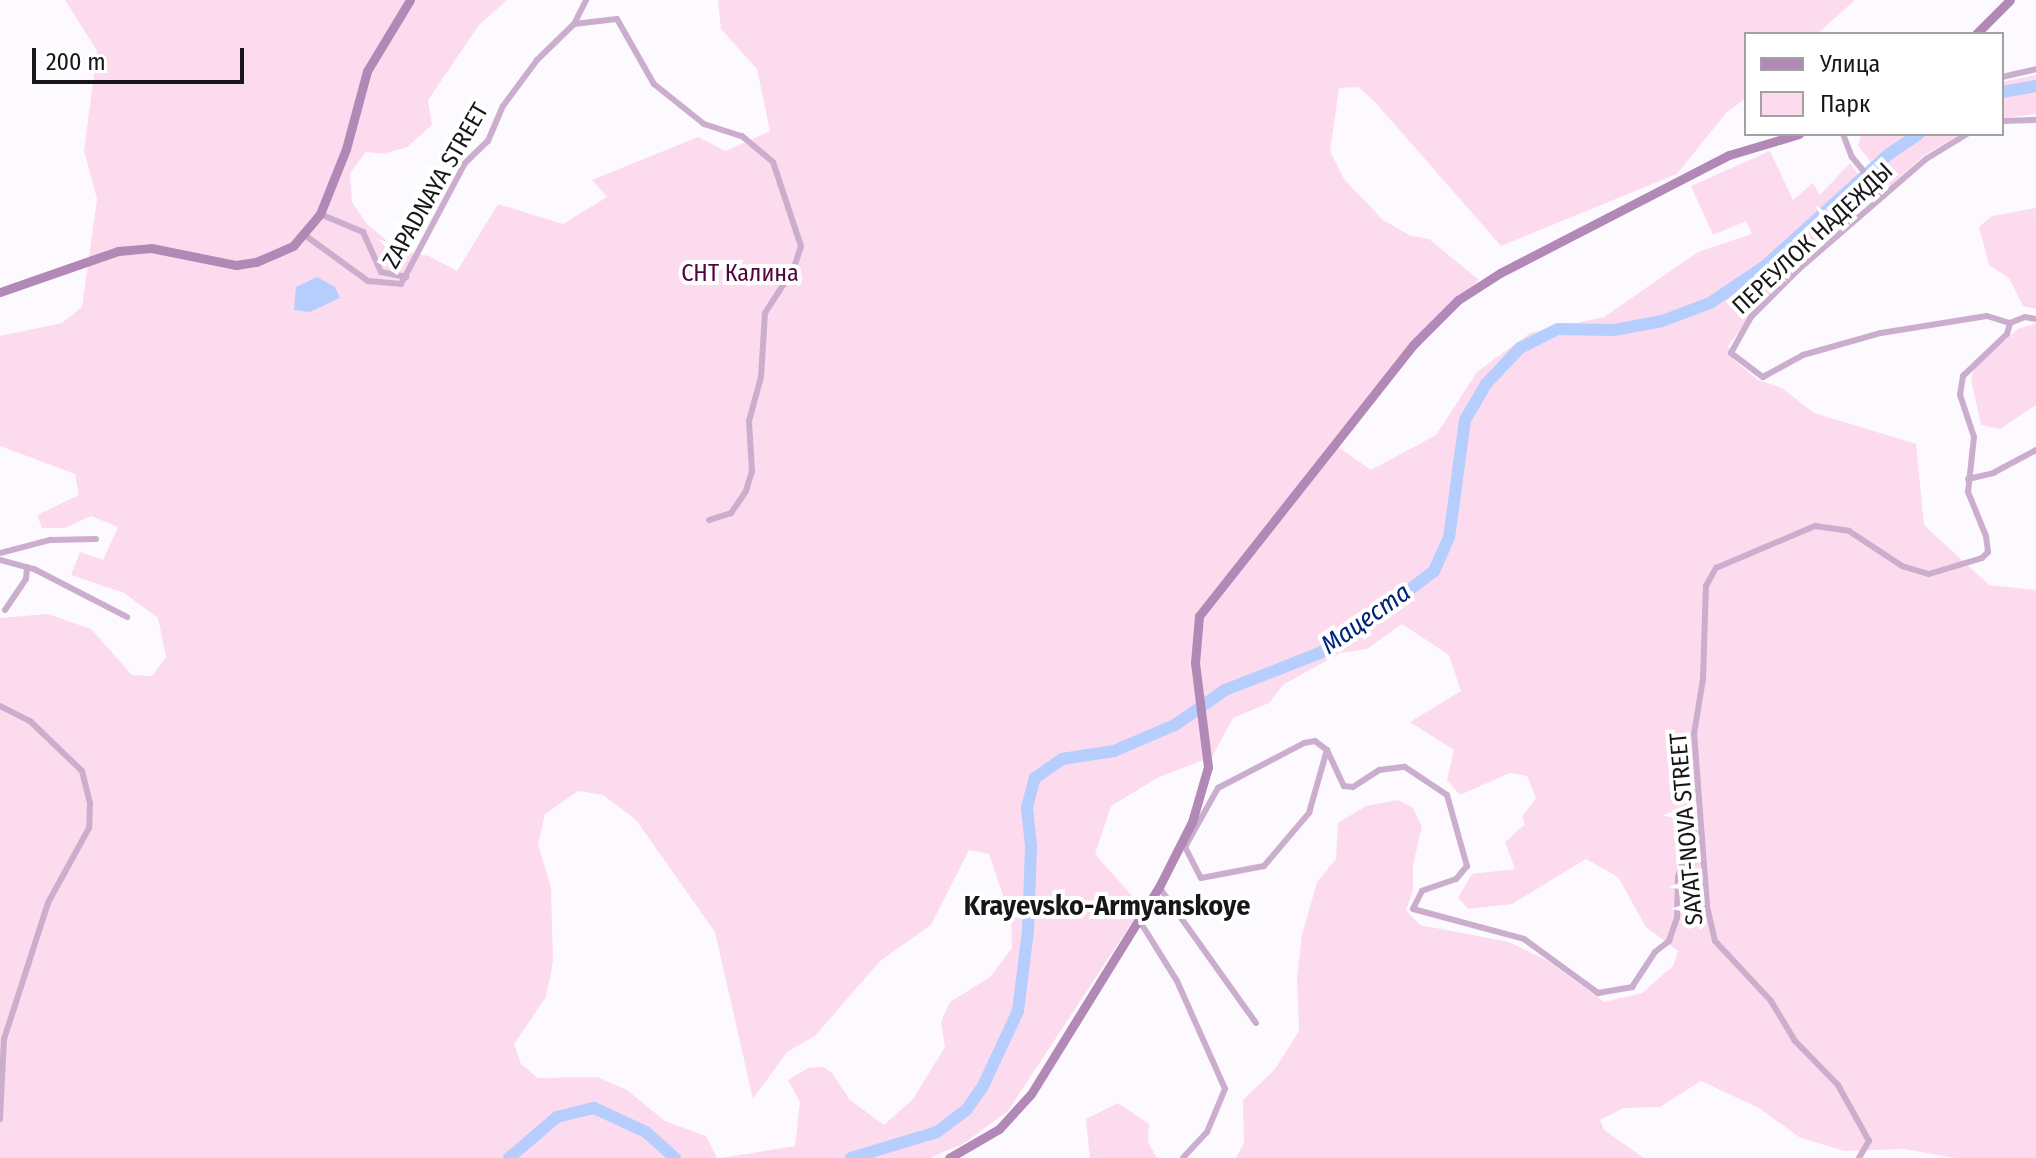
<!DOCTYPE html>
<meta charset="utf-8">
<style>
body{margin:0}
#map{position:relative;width:2036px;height:1158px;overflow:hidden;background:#fcfaff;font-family:"Fira Sans Condensed",sans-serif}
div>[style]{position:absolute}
.green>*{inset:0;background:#fddbee}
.water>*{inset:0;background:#b5cefe}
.river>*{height:12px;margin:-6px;padding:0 6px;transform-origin:6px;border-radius:6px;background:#b5cefe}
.street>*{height:6px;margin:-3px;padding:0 3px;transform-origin:3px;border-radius:3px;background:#cbaece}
.secondary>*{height:9px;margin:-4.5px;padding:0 4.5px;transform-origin:4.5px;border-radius:4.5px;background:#b288b6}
span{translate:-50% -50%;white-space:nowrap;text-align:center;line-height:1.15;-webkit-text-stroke:8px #fff;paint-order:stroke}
.street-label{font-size:24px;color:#171719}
.park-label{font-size:24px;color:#52043c}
.water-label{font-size:26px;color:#00247b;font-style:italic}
.quarter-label{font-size:28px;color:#171719;font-weight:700}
.legend{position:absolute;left:1744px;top:32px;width:260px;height:104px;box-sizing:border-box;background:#fff;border:2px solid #a2a2a3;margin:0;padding:10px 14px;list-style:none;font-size:24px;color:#171719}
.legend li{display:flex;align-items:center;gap:16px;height:40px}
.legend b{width:40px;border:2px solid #a2a2a3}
.scale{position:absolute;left:32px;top:48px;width:212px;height:36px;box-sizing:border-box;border:4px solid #171719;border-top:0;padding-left:10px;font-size:24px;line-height:28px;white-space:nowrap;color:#171719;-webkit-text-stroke:6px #fff;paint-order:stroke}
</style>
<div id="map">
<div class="green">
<div style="clip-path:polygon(65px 0,507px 0,479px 25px,428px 100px,432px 125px,407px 147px,384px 154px,366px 152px,350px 173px,352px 202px,367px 224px,399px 251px,429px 256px,457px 271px,498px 204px,563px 224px,607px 197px,592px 180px,698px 137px,726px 151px,770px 131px,757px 69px,721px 29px,718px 0,1855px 0,1817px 34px,1746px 34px,1746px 98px,1726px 113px,1677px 174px,1501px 246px,1375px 102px,1358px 87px,1339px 88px,1330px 151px,1344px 179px,1383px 220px,1411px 236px,1429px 239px,1479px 280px,1436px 318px,1334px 444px,1371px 470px,1436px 435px,1477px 372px,1530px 333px,1604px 317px,1698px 252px,1752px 234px,1746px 221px,1713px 235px,1691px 186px,1770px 151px,1793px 200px,1813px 183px,1820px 195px,1850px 163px,1874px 197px,1760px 303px,1728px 346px,1734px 360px,1758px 380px,1782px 388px,1814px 413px,1916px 444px,1924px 525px,1989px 585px,2036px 590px,2036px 1158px,1955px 1158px,1904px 1149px,1844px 1151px,1799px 1137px,1759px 1108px,1701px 1081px,1660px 1107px,1624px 1108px,1600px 1120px,1604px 1130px,1644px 1158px,1236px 1158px,1244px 1143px,1243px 1100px,1275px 1069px,1299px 1031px,1297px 976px,1302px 935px,1317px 882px,1336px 859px,1338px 823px,1366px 806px,1398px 800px,1413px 808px,1422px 826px,1413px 865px,1413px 891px,1406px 910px,1420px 925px,1509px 942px,1548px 961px,1604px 1002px,1642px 993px,1673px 966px,1678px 951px,1646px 927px,1618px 877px,1586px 859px,1512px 904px,1468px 909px,1458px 898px,1472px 874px,1515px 869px,1505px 842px,1525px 824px,1522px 817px,1536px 798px,1527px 776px,1510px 773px,1460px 795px,1447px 780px,1454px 750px,1410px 722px,1461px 691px,1449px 655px,1402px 624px,1367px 649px,1340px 653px,1283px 685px,1269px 703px,1233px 718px,1212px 757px,1159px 777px,1111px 806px,1095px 854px,1142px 907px,1008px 1111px,963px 1144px,929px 1158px,721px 1158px,795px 1146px,800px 1102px,788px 1080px,808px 1068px,823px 1067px,832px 1073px,850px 1100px,884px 1125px,913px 1099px,945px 1047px,941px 1022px,950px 1002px,990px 977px,1012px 948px,1011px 919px,989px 854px,969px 850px,931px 925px,880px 961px,815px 1036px,787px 1052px,753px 1099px,715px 932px,636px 820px,603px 795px,578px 791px,545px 814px,538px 844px,551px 888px,553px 962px,546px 997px,514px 1044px,521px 1064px,538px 1078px,597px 1077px,627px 1090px,665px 1121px,706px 1136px,717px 1158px,0 1158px,0 618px,48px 614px,91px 629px,132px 675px,152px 676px,166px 657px,158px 618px,124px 593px,71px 575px,80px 552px,103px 560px,118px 527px,91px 516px,65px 528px,42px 528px,37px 515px,79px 495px,75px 474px,0 446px,0 336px,62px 323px,82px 307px,97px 199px,84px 151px,97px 51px)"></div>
<div style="clip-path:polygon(2036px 75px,2036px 114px,2002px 118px,2002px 82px)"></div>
<div style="clip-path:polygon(1861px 134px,1961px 134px,1923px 156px,1890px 186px,1858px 146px)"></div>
<div style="clip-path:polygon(2036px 208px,2036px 309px,2023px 306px,2009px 278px,1989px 265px,1979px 227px,1992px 216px)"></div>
<div style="clip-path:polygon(2036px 323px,2036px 405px,2000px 429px,1981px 425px,1971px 379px,1975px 366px,2018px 329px)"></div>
<div style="clip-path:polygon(1118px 1103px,1149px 1124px,1148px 1142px,1157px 1158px,1090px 1158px,1086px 1119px)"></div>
</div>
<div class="water">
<div style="clip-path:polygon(317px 277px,335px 287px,340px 298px,310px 312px,294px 310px,296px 287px)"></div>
</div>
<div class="river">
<div style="left:2002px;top:92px;width:35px;rotate:-10deg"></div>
<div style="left:509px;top:1158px;width:63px;rotate:-40.5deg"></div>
<div style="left:557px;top:1117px;width:38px;rotate:-14deg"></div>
<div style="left:594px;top:1108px;width:57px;rotate:24.8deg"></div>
<div style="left:646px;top:1132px;width:39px;rotate:42deg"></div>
<div style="left:851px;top:1158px;width:90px;rotate:-16.8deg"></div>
<div style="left:937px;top:1132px;width:38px;rotate:-37deg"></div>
<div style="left:967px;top:1109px;width:28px;rotate:-55deg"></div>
<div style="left:983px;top:1086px;width:83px;rotate:-65deg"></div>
<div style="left:1018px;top:1011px;width:81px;rotate:-82.9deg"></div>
<div style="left:1028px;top:931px;width:85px;rotate:-88deg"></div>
<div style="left:1031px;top:846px;width:39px;rotate:-96deg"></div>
<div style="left:1027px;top:807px;width:30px;rotate:-75deg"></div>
<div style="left:1035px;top:778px;width:33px;rotate:-35deg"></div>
<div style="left:1062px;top:759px;width:53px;rotate:-8.7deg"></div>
<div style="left:1114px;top:751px;width:66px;rotate:-23.1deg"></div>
<div style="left:1175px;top:725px;width:61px;rotate:-35deg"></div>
<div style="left:1225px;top:690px;width:102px;rotate:-21.3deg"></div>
<div style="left:1320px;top:653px;width:75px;rotate:-34.1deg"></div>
<div style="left:1382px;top:611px;width:66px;rotate:-37.6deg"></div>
<div style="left:1434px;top:571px;width:36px;rotate:-66deg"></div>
<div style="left:1449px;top:538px;width:119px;rotate:-82.3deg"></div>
<div style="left:1465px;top:420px;width:42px;rotate:-59.7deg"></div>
<div style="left:1486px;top:384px;width:50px;rotate:-46.6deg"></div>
<div style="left:1520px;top:348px;width:42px;rotate:-26.6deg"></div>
<div style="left:1558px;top:329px;width:56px;rotate:1deg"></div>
<div style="left:1614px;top:330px;width:49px;rotate:-10.6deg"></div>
<div style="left:1662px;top:321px;width:51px;rotate:-20.6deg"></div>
<div style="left:1710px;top:303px;width:66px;rotate:-33.9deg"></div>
<div style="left:1765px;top:266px;width:167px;rotate:-42.1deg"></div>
<div style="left:1889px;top:154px;width:36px;rotate:-34deg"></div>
</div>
<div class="street">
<div style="left:574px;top:24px;width:27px;rotate:-63deg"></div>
<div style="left:2002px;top:77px;width:35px;rotate:-13deg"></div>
<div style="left:2002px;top:121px;width:34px;rotate:-2deg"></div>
<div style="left:1843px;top:134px;width:25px;rotate:69deg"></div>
<div style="left:1852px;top:157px;width:50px;rotate:50.6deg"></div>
<div style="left:1967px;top:134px;width:48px;rotate:148.6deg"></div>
<div style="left:1926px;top:159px;width:169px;rotate:139.1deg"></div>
<div style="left:1798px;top:270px;width:66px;rotate:135deg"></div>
<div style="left:1751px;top:317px;width:41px;rotate:119.1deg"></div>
<div style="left:1731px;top:353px;width:40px;rotate:37deg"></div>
<div style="left:1763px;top:377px;width:46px;rotate:-28.8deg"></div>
<div style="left:1803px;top:355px;width:81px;rotate:-15.8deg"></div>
<div style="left:1881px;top:333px;width:107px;rotate:-9.1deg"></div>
<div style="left:1987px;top:316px;width:24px;rotate:17deg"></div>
<div style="left:2010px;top:323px;width:16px;rotate:-22deg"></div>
<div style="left:2025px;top:317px;width:11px;rotate:10deg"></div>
<div style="left:320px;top:214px;width:47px;rotate:22.7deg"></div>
<div style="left:363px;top:232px;width:44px;rotate:65.8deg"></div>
<div style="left:381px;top:272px;width:26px;rotate:11deg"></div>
<div style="left:306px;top:236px;width:77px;rotate:36deg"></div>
<div style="left:368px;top:281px;width:33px;rotate:5deg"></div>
<div style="left:401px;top:284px;width:137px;rotate:-62.1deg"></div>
<div style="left:465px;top:163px;width:32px;rotate:-44deg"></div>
<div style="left:488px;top:141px;width:38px;rotate:-67deg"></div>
<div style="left:503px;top:106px;width:57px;rotate:-53.5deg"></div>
<div style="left:537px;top:60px;width:52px;rotate:-44.2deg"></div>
<div style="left:574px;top:24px;width:43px;rotate:-6.6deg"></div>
<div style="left:617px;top:19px;width:75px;rotate:60.4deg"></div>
<div style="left:654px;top:84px;width:64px;rotate:38.7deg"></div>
<div style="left:704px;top:124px;width:40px;rotate:18deg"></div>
<div style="left:742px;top:136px;width:40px;rotate:40deg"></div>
<div style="left:773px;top:162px;width:89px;rotate:71.6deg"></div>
<div style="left:801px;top:246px;width:23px;rotate:108deg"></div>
<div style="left:794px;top:268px;width:54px;rotate:122.8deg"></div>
<div style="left:765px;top:313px;width:64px;rotate:93.6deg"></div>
<div style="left:761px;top:377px;width:46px;rotate:105.3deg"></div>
<div style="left:749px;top:421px;width:50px;rotate:86.6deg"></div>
<div style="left:752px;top:471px;width:21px;rotate:107deg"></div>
<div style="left:746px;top:491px;width:27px;rotate:124deg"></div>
<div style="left:731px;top:513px;width:23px;rotate:162deg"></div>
<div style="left:1968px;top:479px;width:26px;rotate:-13deg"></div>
<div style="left:1993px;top:473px;width:49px;rotate:-28.1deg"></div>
<div style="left:0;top:553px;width:52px;rotate:-14.6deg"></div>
<div style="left:50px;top:540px;width:46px;rotate:-1.2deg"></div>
<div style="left:0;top:560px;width:35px;rotate:15deg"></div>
<div style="left:34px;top:569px;width:105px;rotate:27.3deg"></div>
<div style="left:5px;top:610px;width:37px;rotate:-56deg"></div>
<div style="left:26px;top:579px;width:12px;rotate:-85deg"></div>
<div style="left:0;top:706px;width:34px;rotate:27deg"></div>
<div style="left:30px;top:721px;width:72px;rotate:43.9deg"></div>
<div style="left:82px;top:771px;width:34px;rotate:76deg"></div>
<div style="left:90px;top:804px;width:24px;rotate:92deg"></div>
<div style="left:89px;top:828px;width:85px;rotate:118.7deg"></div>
<div style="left:48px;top:903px;width:143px;rotate:107.9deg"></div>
<div style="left:4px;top:1039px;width:80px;rotate:92.9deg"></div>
<div style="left:1184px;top:845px;width:37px;rotate:63deg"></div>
<div style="left:1201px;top:878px;width:64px;rotate:-10.8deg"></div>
<div style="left:1264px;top:866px;width:70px;rotate:-49.7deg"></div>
<div style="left:1309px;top:813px;width:66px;rotate:-74.1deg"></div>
<div style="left:1185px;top:847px;width:68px;rotate:-60.8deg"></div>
<div style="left:1218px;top:788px;width:97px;rotate:-27.6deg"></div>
<div style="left:1304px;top:743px;width:11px;rotate:-10deg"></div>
<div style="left:1315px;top:741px;width:15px;rotate:37deg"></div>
<div style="left:1327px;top:750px;width:40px;rotate:65deg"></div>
<div style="left:1344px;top:786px;width:9px;rotate:6deg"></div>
<div style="left:1353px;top:787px;width:31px;rotate:-33deg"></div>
<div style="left:1379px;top:770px;width:26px;rotate:-7deg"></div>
<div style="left:1405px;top:767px;width:50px;rotate:33.7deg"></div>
<div style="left:1447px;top:795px;width:74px;rotate:74.3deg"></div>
<div style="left:1467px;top:866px;width:17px;rotate:130deg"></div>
<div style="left:1456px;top:879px;width:36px;rotate:161deg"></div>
<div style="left:1422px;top:891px;width:20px;rotate:117deg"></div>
<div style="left:1413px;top:909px;width:115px;rotate:15.1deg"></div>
<div style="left:1524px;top:939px;width:92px;rotate:36.1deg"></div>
<div style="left:1598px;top:993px;width:35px;rotate:-10deg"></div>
<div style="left:1632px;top:987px;width:42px;rotate:-56.7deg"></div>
<div style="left:1655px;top:952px;width:18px;rotate:-38deg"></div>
<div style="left:1669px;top:941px;width:24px;rotate:-71deg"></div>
<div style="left:1677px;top:918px;width:41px;rotate:-88.6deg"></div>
<div style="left:1678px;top:877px;width:63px;rotate:-71.6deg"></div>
<div style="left:1159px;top:887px;width:167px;rotate:54.5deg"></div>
<div style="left:1139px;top:920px;width:72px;rotate:58.1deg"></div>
<div style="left:1177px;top:981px;width:118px;rotate:66deg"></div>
<div style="left:1225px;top:1089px;width:47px;rotate:112.7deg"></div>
<div style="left:1207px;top:1132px;width:35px;rotate:133deg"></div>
<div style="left:1859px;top:1158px;width:20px;rotate:-60deg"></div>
<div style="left:1869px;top:1141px;width:64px;rotate:-119deg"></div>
<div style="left:1838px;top:1085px;width:62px;rotate:-134.3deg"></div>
<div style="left:1795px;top:1041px;width:47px;rotate:-121deg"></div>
<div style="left:1771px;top:1001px;width:82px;rotate:-133deg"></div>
<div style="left:1715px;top:941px;width:37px;rotate:-103deg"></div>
<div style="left:1707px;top:905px;width:171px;rotate:-94.3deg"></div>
<div style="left:1694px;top:734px;width:56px;rotate:-80.7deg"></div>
<div style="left:1703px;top:679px;width:93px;rotate:-88.2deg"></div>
<div style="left:1706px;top:586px;width:21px;rotate:-61deg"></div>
<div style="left:1716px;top:568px;width:108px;rotate:-23deg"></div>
<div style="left:1815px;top:526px;width:34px;rotate:8deg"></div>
<div style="left:1849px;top:531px;width:64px;rotate:33.4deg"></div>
<div style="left:1902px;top:566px;width:28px;rotate:17deg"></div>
<div style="left:1929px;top:574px;width:55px;rotate:-16.8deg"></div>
<div style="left:1982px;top:558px;width:8px;rotate:-45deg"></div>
<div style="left:1988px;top:552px;width:16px;rotate:-97deg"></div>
<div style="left:1986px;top:536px;width:48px;rotate:-112.2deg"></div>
<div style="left:1968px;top:492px;width:55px;rotate:-83.8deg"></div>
<div style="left:1974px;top:437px;width:44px;rotate:-108.4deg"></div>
<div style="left:1960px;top:395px;width:19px;rotate:-81deg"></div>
<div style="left:1963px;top:376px;width:61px;rotate:-43.7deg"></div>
<div style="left:2007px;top:334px;width:11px;rotate:-75deg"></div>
</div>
<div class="secondary">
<div style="left:1976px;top:34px;width:48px;rotate:-45deg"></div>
<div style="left:0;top:292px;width:125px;rotate:-19.2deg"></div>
<div style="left:118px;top:251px;width:33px;rotate:-5deg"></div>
<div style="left:151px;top:248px;width:87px;rotate:11.3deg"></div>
<div style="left:236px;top:265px;width:20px;rotate:-9deg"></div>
<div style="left:256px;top:262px;width:40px;rotate:-23.4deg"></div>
<div style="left:293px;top:246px;width:42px;rotate:-49.8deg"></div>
<div style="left:320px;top:214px;width:70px;rotate:-68.2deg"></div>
<div style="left:346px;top:149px;width:81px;rotate:-74.9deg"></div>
<div style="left:367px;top:71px;width:83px;rotate:-58.8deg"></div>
<div style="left:949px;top:1158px;width:58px;rotate:-30.1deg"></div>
<div style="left:999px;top:1129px;width:47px;rotate:-47.6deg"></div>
<div style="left:1031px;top:1094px;width:243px;rotate:-58.3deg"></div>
<div style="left:1159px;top:887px;width:73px;rotate:-63.1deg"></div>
<div style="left:1192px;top:822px;width:57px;rotate:-73.8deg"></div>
<div style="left:1208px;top:767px;width:105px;rotate:-97.1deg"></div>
<div style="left:1195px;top:663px;width:47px;rotate:-85.1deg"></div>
<div style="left:1199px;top:616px;width:345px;rotate:-51.7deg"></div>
<div style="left:1413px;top:345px;width:64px;rotate:-45deg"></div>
<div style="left:1458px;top:300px;width:50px;rotate:-32.7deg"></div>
<div style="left:1500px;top:273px;width:258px;rotate:-27.3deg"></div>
<div style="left:1729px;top:155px;width:73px;rotate:-16.7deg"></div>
</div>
<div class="street-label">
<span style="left:436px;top:186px;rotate:-60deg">ZAPADNAYA STREET</span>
<span style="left:1813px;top:239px;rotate:-43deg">ПЕРЕУЛОК НАДЕЖДЫ</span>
<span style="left:1687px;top:829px;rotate:-95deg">SAYAT-NOVA STREET</span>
</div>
<div class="park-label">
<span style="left:740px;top:274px">СНТ Калина</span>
</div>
<div class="water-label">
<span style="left:1366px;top:619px;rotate:-35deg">Мацеста</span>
</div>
<div class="quarter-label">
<span style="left:1107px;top:906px">Krayevsko-Armyanskoye</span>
</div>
<ul class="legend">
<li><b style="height:10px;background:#b288b6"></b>Улица</li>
<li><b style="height:22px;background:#fddbee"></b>Парк</li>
</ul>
<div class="scale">200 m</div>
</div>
